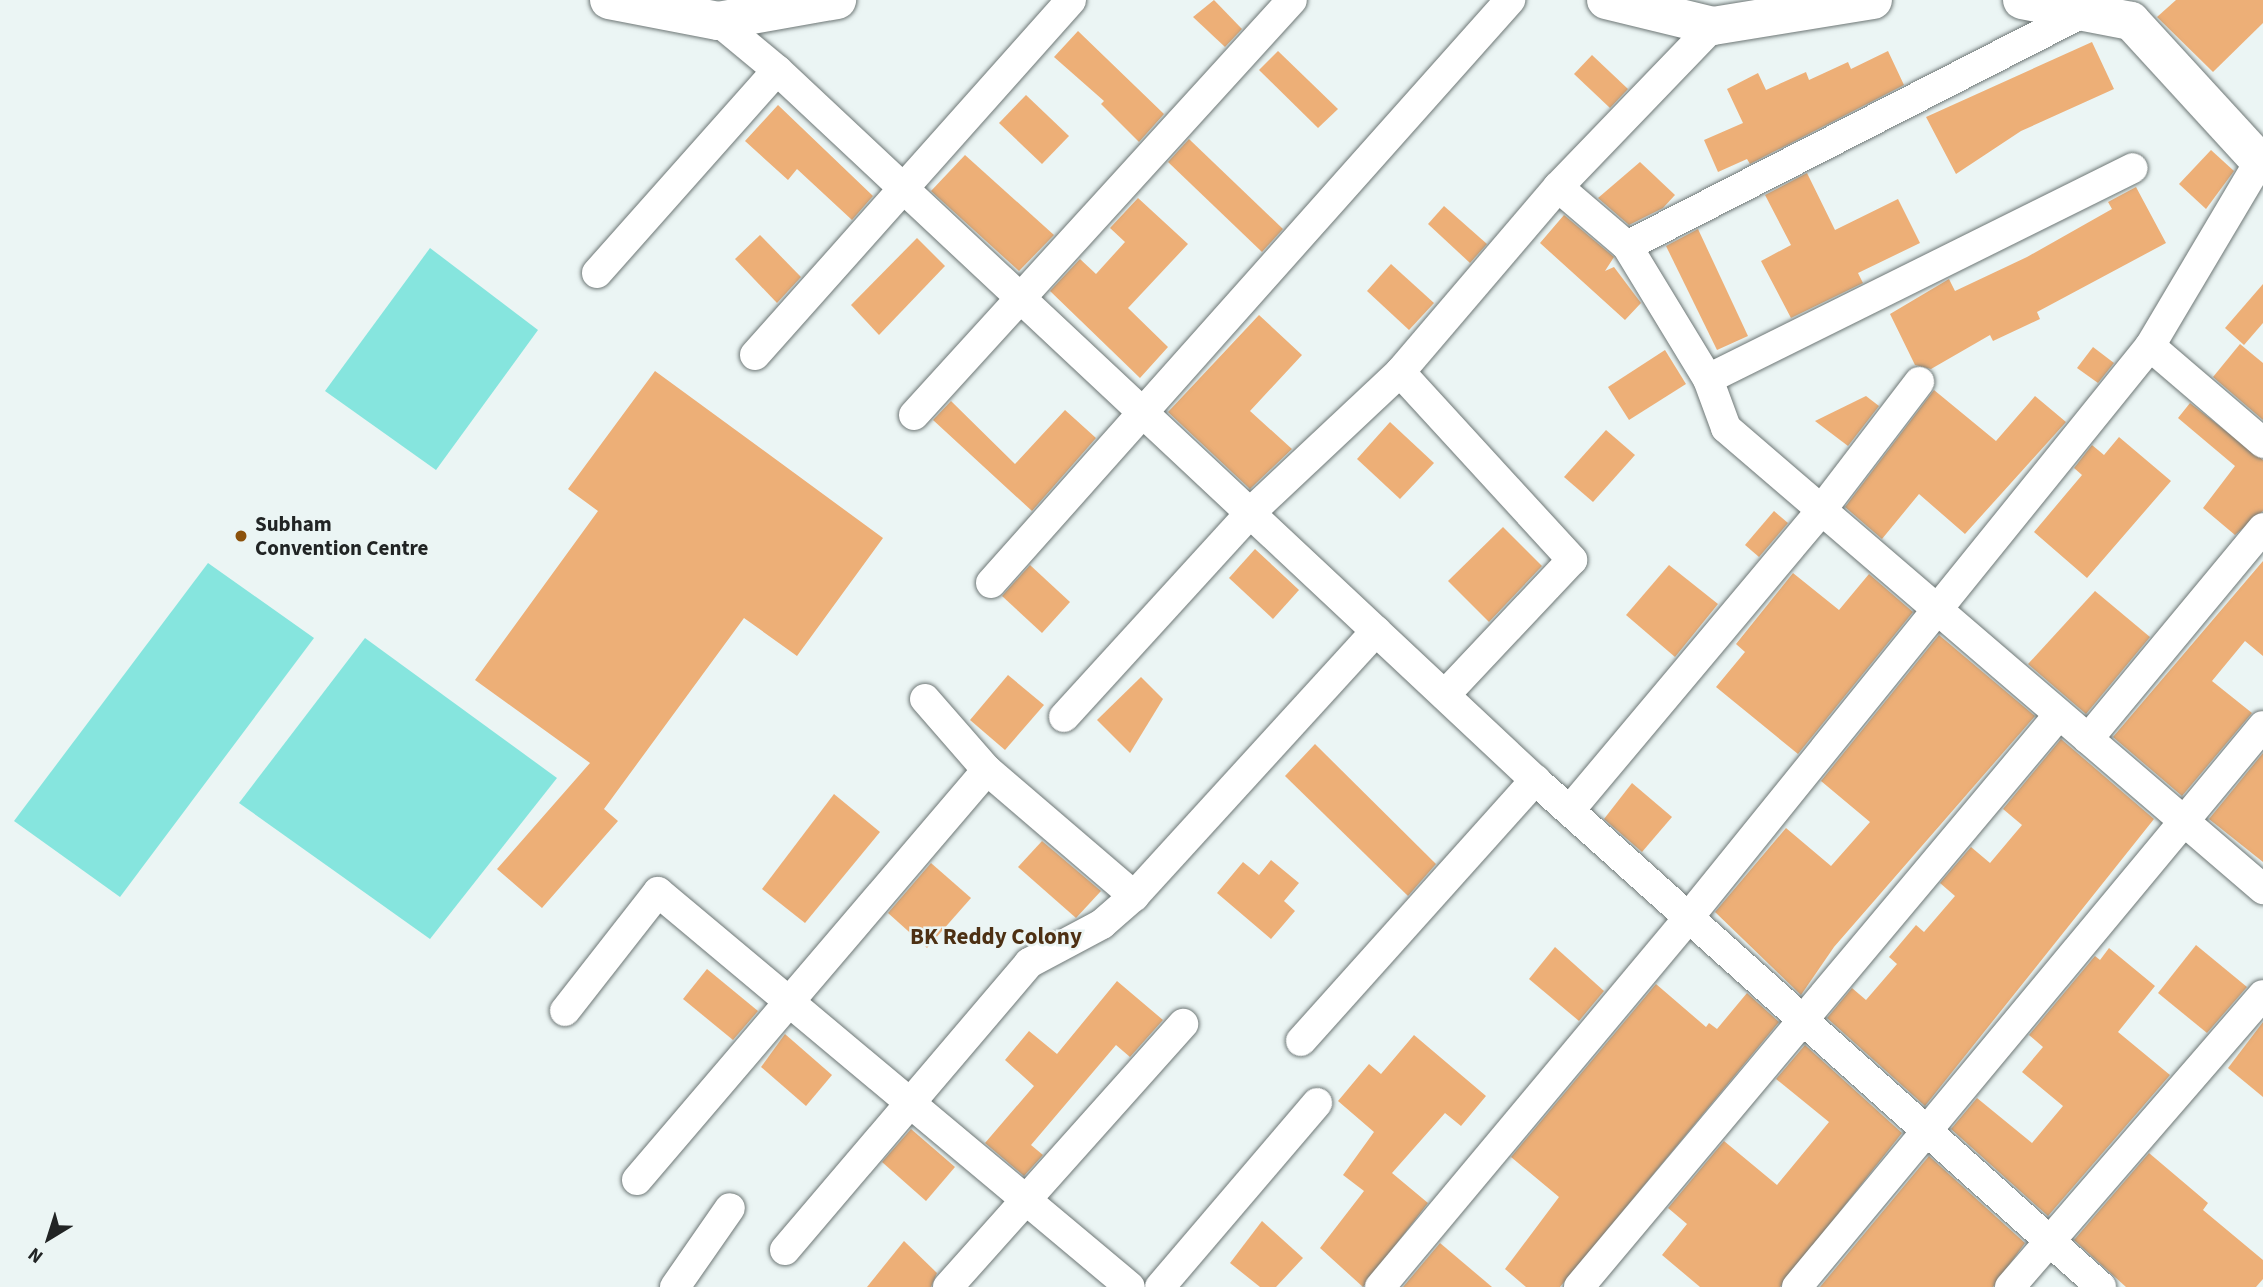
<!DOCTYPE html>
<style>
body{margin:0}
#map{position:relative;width:2263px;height:1287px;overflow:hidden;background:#ebf5f4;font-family:"Source Sans 3",sans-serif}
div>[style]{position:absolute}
.green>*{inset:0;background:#86e5de}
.building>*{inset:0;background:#edaf77}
.roads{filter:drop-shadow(0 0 2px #6e7776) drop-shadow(0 0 2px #6e7776)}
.street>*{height:30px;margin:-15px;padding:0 15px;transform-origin:15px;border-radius:15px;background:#fff}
.secondary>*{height:38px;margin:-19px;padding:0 19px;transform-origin:19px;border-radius:19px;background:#fff}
.dots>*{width:19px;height:19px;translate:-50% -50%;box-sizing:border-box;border:4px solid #ebf5f4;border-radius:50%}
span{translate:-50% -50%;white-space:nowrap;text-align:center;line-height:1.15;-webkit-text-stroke:5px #ebf5f4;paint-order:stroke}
.poi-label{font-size:21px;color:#212424;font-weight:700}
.left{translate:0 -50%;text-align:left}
.neighbourhood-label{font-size:23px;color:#4d3013;font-weight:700}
.north{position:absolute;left:14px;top:1203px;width:70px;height:70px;-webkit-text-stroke:5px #ebf5f4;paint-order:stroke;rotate:218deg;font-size:19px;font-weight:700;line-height:28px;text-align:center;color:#212424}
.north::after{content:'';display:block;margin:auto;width:24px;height:32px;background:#212424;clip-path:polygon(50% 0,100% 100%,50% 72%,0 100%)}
</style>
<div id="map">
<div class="green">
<div style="clip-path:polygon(430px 248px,538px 330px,436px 470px,325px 391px)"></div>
<div style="clip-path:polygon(208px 563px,314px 638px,120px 897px,14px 821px)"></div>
<div style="clip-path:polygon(365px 638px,557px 778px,430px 939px,239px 803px)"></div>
</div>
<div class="building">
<div style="clip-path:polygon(1214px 0,1242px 29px,1225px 47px,1193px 17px)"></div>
<div style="clip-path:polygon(2176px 0,2263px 0,2263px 23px,2213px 72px,2157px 17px)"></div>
<div style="clip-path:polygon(1078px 31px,1164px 114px,1139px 142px,1101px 104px,1104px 101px,1054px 57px)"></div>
<div style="clip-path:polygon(2092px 42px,2114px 89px,2021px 131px,1956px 174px,1926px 117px)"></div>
<div style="clip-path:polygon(1278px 51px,1338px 109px,1318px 128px,1259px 70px)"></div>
<div style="clip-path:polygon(1888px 51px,1904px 85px,1750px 164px,1747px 159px,1718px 172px,1704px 140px,1743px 123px,1727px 89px,1758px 73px,1766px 90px,1806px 72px,1809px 80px,1848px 62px,1851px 69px)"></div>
<div style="clip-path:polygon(1592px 55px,1628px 89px,1610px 108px,1574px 74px)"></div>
<div style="clip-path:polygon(1026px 95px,1069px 136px,1042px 164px,999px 123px)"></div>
<div style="clip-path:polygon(778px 105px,873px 196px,852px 220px,797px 169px,788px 180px,745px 141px)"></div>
<div style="clip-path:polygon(1189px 139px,1283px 229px,1262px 252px,1168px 162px)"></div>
<div style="clip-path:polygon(2211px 150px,2234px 171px,2206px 209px,2179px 184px)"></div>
<div style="clip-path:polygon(965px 155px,1054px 235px,1019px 271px,931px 191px)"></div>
<div style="clip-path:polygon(1640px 162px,1675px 195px,1663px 208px,1629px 225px,1598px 198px)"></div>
<div style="clip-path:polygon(1807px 173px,1835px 230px,1898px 199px,1920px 243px,1858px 273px,1863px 283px,1791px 318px,1761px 261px,1791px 245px,1765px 195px)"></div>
<div style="clip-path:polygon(2136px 187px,2166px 243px,2037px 312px,2040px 319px,1993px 341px,1990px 335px,1931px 369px,1915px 365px,1890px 314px,1949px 279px,1955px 291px,2027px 257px,2112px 209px,2108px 202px)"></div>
<div style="clip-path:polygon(1138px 198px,1188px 244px,1128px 308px,1168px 347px,1140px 378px,1050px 291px,1080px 259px,1096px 274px,1125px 242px,1110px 228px)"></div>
<div style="clip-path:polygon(1444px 206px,1487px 244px,1470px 263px,1428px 224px)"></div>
<div style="clip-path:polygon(1564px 215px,1614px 257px,1605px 271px,1614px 267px,1641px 303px,1625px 320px,1540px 243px)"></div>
<div style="clip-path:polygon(1698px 229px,1748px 336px,1717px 350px,1666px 246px)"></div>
<div style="clip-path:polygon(760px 235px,801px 277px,777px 303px,735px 259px)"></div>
<div style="clip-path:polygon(917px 238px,945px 266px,879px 335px,851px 305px)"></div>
<div style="clip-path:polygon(1391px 264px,1434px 303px,1409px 330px,1367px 291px)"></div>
<div style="clip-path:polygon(2263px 284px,2263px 323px,2244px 345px,2225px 328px)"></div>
<div style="clip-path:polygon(1259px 315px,1302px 355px,1250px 411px,1292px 449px,1250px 489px,1168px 412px)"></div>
<div style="clip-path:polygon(2240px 344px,2263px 363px,2263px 420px,2213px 377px)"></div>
<div style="clip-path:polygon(2093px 347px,2114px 363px,2098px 383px,2077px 368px)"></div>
<div style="clip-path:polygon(1665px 350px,1686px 384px,1629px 420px,1608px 387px)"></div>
<div style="clip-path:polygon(655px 371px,883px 538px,797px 656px,744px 618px,604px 809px,618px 821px,542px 908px,497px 869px,590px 763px,475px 680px,598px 511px,568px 489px)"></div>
<div style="clip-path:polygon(1934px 390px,1996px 441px,2035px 396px,2066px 422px,1965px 534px,1919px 494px,1882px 539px,1845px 507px)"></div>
<div style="clip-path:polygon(1866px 396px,1879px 406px,1848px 446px,1815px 421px)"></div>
<div style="clip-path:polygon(951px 401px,1015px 464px,1065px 410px,1096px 438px,1032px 511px,933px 420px)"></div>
<div style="clip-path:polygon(2190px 403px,2263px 460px,2263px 511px,2235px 535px,2203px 508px,2235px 466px,2178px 418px)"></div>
<div style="clip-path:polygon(1390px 422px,1434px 463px,1400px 499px,1357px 459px)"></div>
<div style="clip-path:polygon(1606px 430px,1635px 455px,1593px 502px,1564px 477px)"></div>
<div style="clip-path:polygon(2119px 437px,2171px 481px,2087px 578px,2034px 532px,2082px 475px,2074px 468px,2092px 445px,2104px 455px)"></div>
<div style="clip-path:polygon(1774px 511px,1788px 523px,1759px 557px,1745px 545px)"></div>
<div style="clip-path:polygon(1503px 527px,1542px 566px,1489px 622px,1448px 581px)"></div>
<div style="clip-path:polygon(1255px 549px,1299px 590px,1273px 619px,1229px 578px)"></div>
<div style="clip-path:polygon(2263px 561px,2263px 656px,2245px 641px,2212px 681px,2252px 713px,2182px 796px,2113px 737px)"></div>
<div style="clip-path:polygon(1030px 565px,1070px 602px,1042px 633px,1002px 596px)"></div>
<div style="clip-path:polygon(1669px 565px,1718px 604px,1675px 657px,1626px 615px)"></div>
<div style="clip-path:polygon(1793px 573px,1839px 610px,1869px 574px,1913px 612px,1798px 754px,1716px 687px,1745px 652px,1736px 644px)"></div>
<div style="clip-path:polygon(2095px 591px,2150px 637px,2086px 714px,2028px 664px)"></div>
<div style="clip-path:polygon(1939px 635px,2035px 716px,1834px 947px,1801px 995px,1715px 912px,1786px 828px,1831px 866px,1870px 822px,1821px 781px)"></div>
<div style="clip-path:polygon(1008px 675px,1044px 705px,1005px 750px,970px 720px)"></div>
<div style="clip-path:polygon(1141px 677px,1163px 699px,1130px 753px,1097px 720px)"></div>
<div style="clip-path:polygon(2061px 739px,2154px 819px,1925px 1106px,1827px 1018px,1852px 988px,1866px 1000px,1897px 964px,1889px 957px,1916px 925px,1924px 932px,1955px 896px,1940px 883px,1971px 847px,1990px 863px,2022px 825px,2003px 809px)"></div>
<div style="clip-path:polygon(1315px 744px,1436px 864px,1408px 896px,1285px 776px)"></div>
<div style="clip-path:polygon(2263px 753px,2263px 862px,2209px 819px)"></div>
<div style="clip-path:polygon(1632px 783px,1672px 817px,1642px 852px,1604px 819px)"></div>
<div style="clip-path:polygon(834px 794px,880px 832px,805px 923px,762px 889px)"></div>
<div style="clip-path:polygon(1042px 841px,1101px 891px,1076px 918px,1018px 867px)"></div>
<div style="clip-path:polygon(1271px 860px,1299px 883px,1284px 901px,1295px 911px,1271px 939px,1217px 893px,1243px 862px,1259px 875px)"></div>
<div style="clip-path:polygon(931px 863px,971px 898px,927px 948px,888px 913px)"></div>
<div style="clip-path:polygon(2196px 945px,2247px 987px,2207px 1033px,2158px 993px)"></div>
<div style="clip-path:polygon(1555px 947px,1604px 991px,1579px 1021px,1529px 979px)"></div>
<div style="clip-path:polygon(2109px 948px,2155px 986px,2118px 1032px,2170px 1075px,2048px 1216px,1951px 1129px,1977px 1098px,2032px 1143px,2063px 1106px,2022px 1072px,2043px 1047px,2029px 1035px,2095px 956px,2100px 960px)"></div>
<div style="clip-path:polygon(707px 969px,758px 1011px,733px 1040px,683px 999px)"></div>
<div style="clip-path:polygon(1117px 981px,1163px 1020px,1130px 1057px,1116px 1045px,1031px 1145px,1043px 1155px,1024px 1176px,985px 1143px,1034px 1086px,1005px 1060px,1029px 1031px,1057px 1054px)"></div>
<div style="clip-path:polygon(1656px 984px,1706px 1027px,1709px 1023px,1717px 1029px,1747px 993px,1779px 1022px,1560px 1287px,1526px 1287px,1505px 1269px,1559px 1197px,1511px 1157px)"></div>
<div style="clip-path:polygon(2263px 1022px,2263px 1097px,2228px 1068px)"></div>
<div style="clip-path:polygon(785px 1034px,832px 1075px,806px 1106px,761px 1067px)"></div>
<div style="clip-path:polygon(1414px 1035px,1486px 1096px,1461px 1126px,1445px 1113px,1392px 1173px,1428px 1203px,1363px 1287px,1320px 1248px,1364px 1191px,1343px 1175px,1374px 1132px,1338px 1101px,1369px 1064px,1381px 1074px)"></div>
<div style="clip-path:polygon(1805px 1045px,1902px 1133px,1780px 1287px,1700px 1287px,1662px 1255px,1687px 1224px,1668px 1208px,1724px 1141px,1777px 1185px,1829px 1122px,1776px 1079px)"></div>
<div style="clip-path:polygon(911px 1129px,955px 1167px,926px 1201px,882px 1162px)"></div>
<div style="clip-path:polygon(2149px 1153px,2208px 1203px,2203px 1210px,2263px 1260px,2263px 1279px,2256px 1287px,2126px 1287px,2074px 1240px)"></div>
<div style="clip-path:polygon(1929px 1156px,2025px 1243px,1993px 1287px,1820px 1287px)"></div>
<div style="clip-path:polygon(1262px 1221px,1303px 1258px,1276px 1287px,1260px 1287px,1230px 1263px)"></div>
<div style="clip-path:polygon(904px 1241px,937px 1273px,931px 1287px,867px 1287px)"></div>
<div style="clip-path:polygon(1440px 1243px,1492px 1287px,1403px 1287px)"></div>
</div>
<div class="roads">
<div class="street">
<div style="left:718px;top:21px;width:77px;rotate:39.7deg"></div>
<div style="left:777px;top:70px;width:1039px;rotate:43.13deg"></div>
<div style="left:1535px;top:780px;width:760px;rotate:41.85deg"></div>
<div style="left:1558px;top:187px;width:91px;rotate:40.5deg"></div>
<div style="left:1627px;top:246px;width:156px;rotate:58.7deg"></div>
<div style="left:1708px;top:379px;width:52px;rotate:69.8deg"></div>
<div style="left:1726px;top:428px;width:708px;rotate:40.65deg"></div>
<div style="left:1627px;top:246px;width:516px;rotate:-27.11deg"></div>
<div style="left:597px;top:273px;width:271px;rotate:-48.4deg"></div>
<div style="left:2150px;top:346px;width:149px;rotate:40.6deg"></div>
<div style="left:755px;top:355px;width:475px;rotate:-48.3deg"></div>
<div style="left:1400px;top:372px;width:255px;rotate:47.5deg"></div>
<div style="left:1572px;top:560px;width:185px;rotate:133.3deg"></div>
<div style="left:1708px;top:379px;width:474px;rotate:-26.4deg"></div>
<div style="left:914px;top:415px;width:561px;rotate:-47.67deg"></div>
<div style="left:991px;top:583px;width:781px;rotate:-48.32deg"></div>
<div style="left:925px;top:699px;width:94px;rotate:48.9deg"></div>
<div style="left:987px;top:770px;width:194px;rotate:40.6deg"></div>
<div style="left:1064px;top:717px;width:277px;rotate:-47.6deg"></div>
<div style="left:1251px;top:512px;width:204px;rotate:-43.2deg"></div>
<div style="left:1400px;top:372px;width:243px;rotate:-49.5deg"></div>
<div style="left:1558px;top:187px;width:223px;rotate:-46.1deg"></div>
<div style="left:2088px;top:739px;width:274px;rotate:-50.3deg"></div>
<div style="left:1570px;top:810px;width:388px;rotate:-50deg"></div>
<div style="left:1819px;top:513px;width:165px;rotate:-52.6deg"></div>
<div style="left:565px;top:1011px;width:151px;rotate:-52deg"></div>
<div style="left:658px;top:892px;width:615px;rotate:39.92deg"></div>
<div style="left:1301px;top:1041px;width:351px;rotate:-48.1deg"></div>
<div style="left:637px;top:1180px;width:539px;rotate:-49.51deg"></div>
<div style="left:785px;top:1250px;width:377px;rotate:-49.6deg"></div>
<div style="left:1029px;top:963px;width:83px;rotate:-28.1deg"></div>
<div style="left:1102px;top:924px;width:43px;rotate:-41.2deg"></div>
<div style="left:1134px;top:896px;width:359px;rotate:-47.6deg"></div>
<div style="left:675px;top:1287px;width:96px;rotate:-55.2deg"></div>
<div style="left:948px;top:1287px;width:353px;rotate:-48.2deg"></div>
<div style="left:1160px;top:1287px;width:242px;rotate:-49.5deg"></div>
<div style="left:1380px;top:1287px;width:481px;rotate:-50.1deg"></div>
<div style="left:1688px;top:918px;width:735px;rotate:-51.07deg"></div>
<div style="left:2150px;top:346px;width:215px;rotate:-59.3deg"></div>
<div style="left:1579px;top:1287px;width:745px;rotate:-50.01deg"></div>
<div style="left:1797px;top:1287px;width:729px;rotate:-50.28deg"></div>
<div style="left:2010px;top:1287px;width:386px;rotate:-49.1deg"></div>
</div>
<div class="secondary">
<div style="left:609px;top:0;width:111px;rotate:10.9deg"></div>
<div style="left:718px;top:21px;width:121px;rotate:-10deg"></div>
<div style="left:1606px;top:0;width:110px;rotate:13.7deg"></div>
<div style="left:1713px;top:26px;width:162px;rotate:-9.2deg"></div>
<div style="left:2022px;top:0;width:111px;rotate:10.9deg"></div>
<div style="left:2131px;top:21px;width:195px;rotate:47.5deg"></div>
</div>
</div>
<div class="dots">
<div style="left:241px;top:536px;background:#8b510b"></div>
</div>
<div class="poi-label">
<span class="left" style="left:255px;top:536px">Subham<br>Convention Centre</span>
</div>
<div class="neighbourhood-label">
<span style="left:996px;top:937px">BK Reddy Colony</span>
</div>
<div class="north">N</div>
</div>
